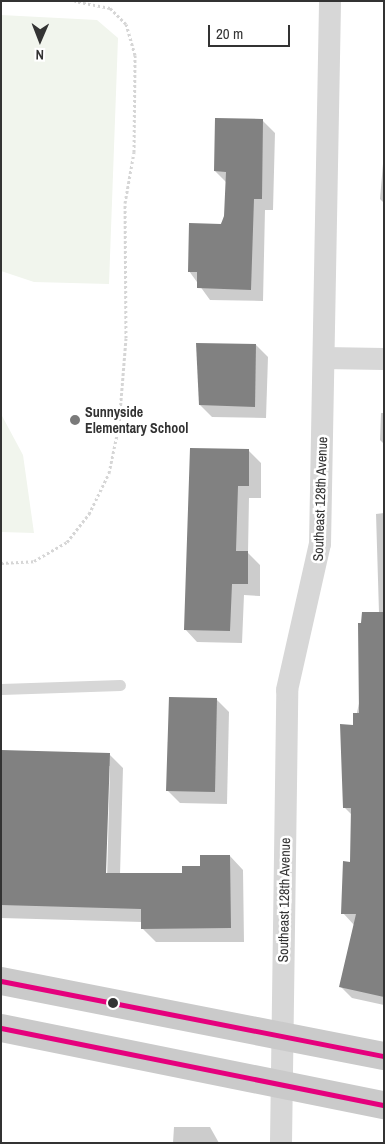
<!DOCTYPE html>
<style>
body{margin:0}
#map{position:relative;width:385px;height:1144px;overflow:hidden;background:#fff;font-family:"Archivo Narrow",sans-serif}
div>[style]{position:absolute}
.green>*{inset:0;background:#f1f5ed}
.shadow>*{inset:0;background:#0003}
.building>*{inset:0;background:#818181}
.path>*{height:3px;margin-top:-1.5px;transform-origin:0;background:repeating-linear-gradient(90deg,#d6d6d6 0 2.5px,transparent 0 5px)}
.lane>*{height:11px;margin:-5.5px;padding:0 5.5px;transform-origin:5.5px;border-radius:5.5px;background:#d7d7d7}
.street>*{height:22px;margin:-11px;padding:0 11px;transform-origin:11px;border-radius:11px;background:#d7d7d7}
.primary>*{height:28px;margin:-14px;padding:0 14px;transform-origin:14px;border-radius:14px;background:#cacaca}
.bus-1>*{height:5px;margin:-2.5px;padding:0 2.5px;transform-origin:2.5px;border-radius:2.5px;background:#e5007d}
.dots>*{width:14px;height:14px;translate:-50% -50%;box-sizing:border-box;border:2px solid #fff;border-radius:50%}
span{translate:-50% -50%;white-space:nowrap;text-align:center;line-height:1.15;-webkit-text-stroke:5px #fff;paint-order:stroke}
.poi-label{font-size:14px;color:#333;font-weight:700}
.left{translate:0 -50%;text-align:left}
.street-label{font-size:14px;color:#333}
.frame{position:absolute;inset:0;border:2px solid #333;pointer-events:none}
.north{position:absolute;left:15px;top:15px;width:50px;height:50px;-webkit-text-stroke:4px #fff;paint-order:stroke;rotate:181deg;font-size:14px;font-weight:700;line-height:20px;text-align:center;color:#333}
.north::after{content:'';display:block;margin:auto;width:18px;height:22px;background:#333;clip-path:polygon(50% 0,100% 100%,50% 72%,0 100%)}
.scale{position:absolute;left:208px;top:25px;width:82px;height:22px;box-sizing:border-box;border:2px solid #333;border-top:0;padding-left:6px;font-size:15px;line-height:18px;white-space:nowrap;color:#333;-webkit-text-stroke:4px #fff;paint-order:stroke}
</style>
<div id="map">
<div class="green">
<div style="clip-path:polygon(1px 15px,97px 20px,118px 38px,109px 284px,34px 282px,1px 271px)"></div>
<div style="clip-path:polygon(1px 414px,23px 455px,34px 533px,1px 532px)"></div>
</div>
<div class="shadow">
<div style="clip-path:polygon(263px 121px,275px 133px,273px 210px,265px 210px,263px 301px,210px 300px,189px 271px,226px 216px,227px 183px,215px 171px)"></div>
<div style="clip-path:polygon(384px 152px,384px 203px,380px 199px)"></div>
<div style="clip-path:polygon(256px 345px,268px 357px,266px 418px,212px 417px,200px 405px)"></div>
<div style="clip-path:polygon(381px 413px,384px 413px,384px 444px,380px 440px)"></div>
<div style="clip-path:polygon(249px 451px,261px 463px,261px 498px,249px 498px,248px 553px,260px 565px,260px 596px,244px 595px,242px 643px,197px 642px,185px 629px)"></div>
<div style="clip-path:polygon(384px 513px,384px 1005px,352px 998px,340px 986px,354px 925px,343px 913px,351px 863px,352px 815px,344px 807px,354px 726px,379px 613px,376px 514px)"></div>
<div style="clip-path:polygon(216px 699px,229px 712px,227px 804px,180px 803px,168px 791px)"></div>
<div style="clip-path:polygon(evenodd,1px 751px,109px 754px,123px 768px,120px 875px,183px 874px,230px 856px,243px 870px,244px 942px,156px 942px,142px 928px,142px 922px,1px 918px,1px 751px,108px 766px,110px 766px,107px 880px,105px 880px,108px 766px)"></div>
<div style="clip-path:polygon(174px 1127px,210px 1127px,219px 1143px,173px 1143px)"></div>
</div>
<div class="building">
<div style="clip-path:polygon(215px 118px,263px 119px,262px 199px,254px 199px,251px 290px,197px 288px,197px 272px,188px 272px,189px 223px,221px 224px,224px 216px,226px 172px,214px 171px)"></div>
<div style="clip-path:polygon(196px 343px,256px 344px,255px 407px,199px 405px)"></div>
<div style="clip-path:polygon(190px 448px,249px 449px,249px 486px,238px 486px,236px 551px,248px 551px,248px 584px,232px 584px,230px 631px,184px 630px)"></div>
<div style="clip-path:polygon(362px 612px,384px 612px,384px 997px,339px 987px,356px 914px,341px 914px,343px 861px,350px 862px,351px 808px,343px 808px,340px 724px,353px 725px,353px 713px,359px 713px,358px 623px,361px 623px)"></div>
<div style="clip-path:polygon(169px 697px,217px 698px,215px 792px,166px 791px)"></div>
<div style="clip-path:polygon(1px 750px,110px 753px,106px 873px,182px 873px,182px 866px,200px 866px,200px 855px,230px 855px,231px 928px,141px 929px,141px 909px,1px 905px)"></div>
</div>
<div class="path">
<div style="left:1px;top:563px;width:33px;rotate:-3deg"></div>
<div style="left:34px;top:561px;width:38px;rotate:-30deg"></div>
<div style="left:67px;top:542px;width:36px;rotate:-52deg"></div>
<div style="left:89px;top:514px;width:46px;rotate:-64deg"></div>
<div style="left:109px;top:473px;width:49px;rotate:-78.2deg"></div>
<div style="left:119px;top:425px;width:87px;rotate:-85.4deg"></div>
<div style="left:126px;top:338px;width:135px;rotate:-90.4deg"></div>
<div style="left:125px;top:203px;width:52px;rotate:-80deg"></div>
<div style="left:134px;top:152px;width:97px;rotate:-89.4deg"></div>
<div style="left:135px;top:55px;width:32px;rotate:-106deg"></div>
<div style="left:126px;top:24px;width:23px;rotate:-135deg"></div>
<div style="left:110px;top:8px;width:36px;rotate:-169deg"></div>
</div>
<div class="lane">
<div style="left:1px;top:689px;width:119px;rotate:-1.9deg"></div>
</div>
<div class="street">
<div style="left:324px;top:358px;width:60px;rotate:1deg"></div>
<div style="left:281px;top:1143px;width:453px;rotate:-89.2deg"></div>
<div style="left:287px;top:690px;width:150px;rotate:-77.3deg"></div>
<div style="left:320px;top:544px;width:543px;rotate:-88.94deg"></div>
</div>
<div class="primary">
<div style="left:1px;top:981px;width:390px;rotate:11.1deg"></div>
<div style="left:1px;top:1028px;width:391px;rotate:11.4deg"></div>
</div>
<div class="bus-1">
<div style="left:1px;top:981px;width:390px;rotate:11.1deg"></div>
<div style="left:1px;top:1028px;width:391px;rotate:11.4deg"></div>
</div>
<div class="dots">
<div style="left:75px;top:420px;background:#7a7a7a"></div>
<div style="left:113px;top:1003px;background:#333"></div>
</div>
<div class="poi-label">
<span class="left" style="left:85px;top:420px">Sunnyside<br>Elementary School</span>
</div>
<div class="street-label">
<span style="left:320px;top:499px;rotate:-88deg">Southeast 128th Avenue</span>
<span style="left:284px;top:900px;rotate:-89deg">Southeast 128th Avenue</span>
</div>
<div class="frame"></div>
<div class="north">N</div>
<div class="scale">20 m</div>
</div>
